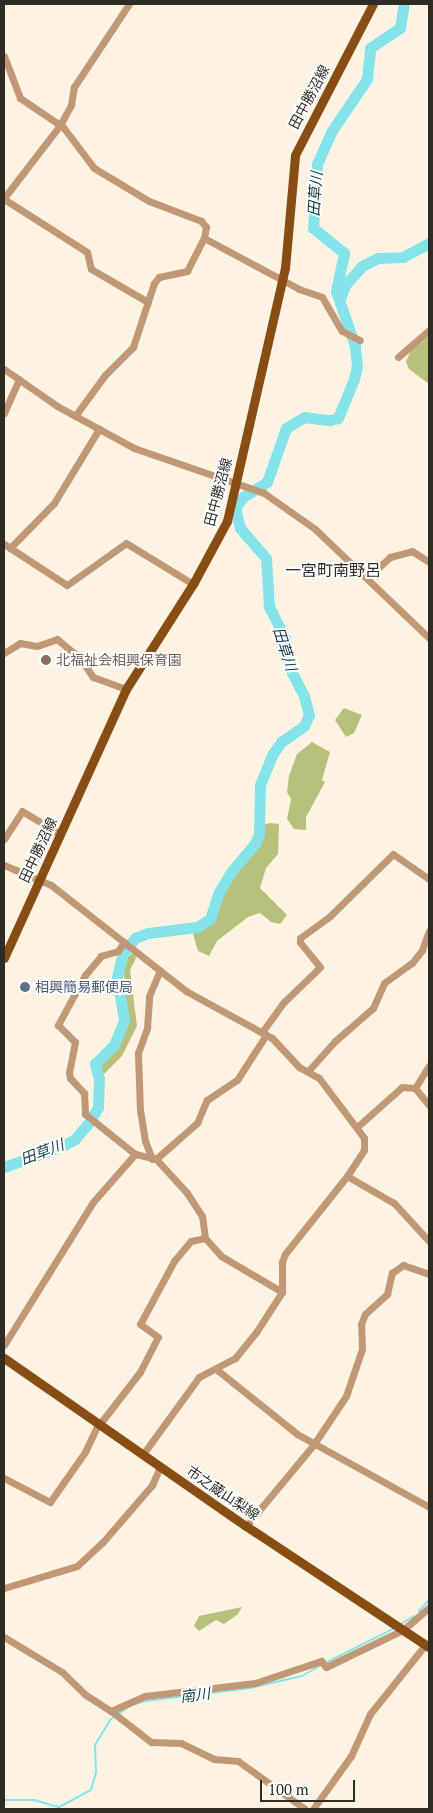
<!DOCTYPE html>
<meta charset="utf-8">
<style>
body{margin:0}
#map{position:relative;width:433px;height:1813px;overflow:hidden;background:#fef3e2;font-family:"PT Serif","Noto Sans JP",serif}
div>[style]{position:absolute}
.forest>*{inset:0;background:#b7c17c}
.stream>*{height:2px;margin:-1px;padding:0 1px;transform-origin:1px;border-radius:1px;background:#84e4ea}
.river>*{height:11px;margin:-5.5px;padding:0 5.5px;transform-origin:5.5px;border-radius:5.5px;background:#84e4ea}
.minor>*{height:7px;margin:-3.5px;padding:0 3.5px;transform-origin:3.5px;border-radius:3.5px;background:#c19876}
.major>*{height:9px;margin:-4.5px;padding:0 4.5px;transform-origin:4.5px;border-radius:4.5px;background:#874d13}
.dots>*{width:14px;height:14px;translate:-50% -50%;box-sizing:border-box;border:2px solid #fff;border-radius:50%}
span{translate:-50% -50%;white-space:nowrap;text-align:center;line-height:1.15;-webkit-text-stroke:4px #fff;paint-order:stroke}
.street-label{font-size:14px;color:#2f2c25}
.education-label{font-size:14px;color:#785e54}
.left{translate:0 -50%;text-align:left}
.service-label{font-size:14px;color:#4e5e75}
.water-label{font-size:15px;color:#123f42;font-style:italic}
.quarter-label{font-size:16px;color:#2f2c25}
.frame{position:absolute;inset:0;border:5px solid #2f2c25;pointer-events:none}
.scale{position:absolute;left:260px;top:1780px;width:95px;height:22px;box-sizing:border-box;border:2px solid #2f2c25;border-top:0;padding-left:6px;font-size:15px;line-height:18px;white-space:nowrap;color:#2f2c25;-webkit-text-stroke:4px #fff;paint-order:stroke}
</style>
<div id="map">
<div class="forest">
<div style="clip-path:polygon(429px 336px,429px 384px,409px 369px,406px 362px,410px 352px)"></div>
<div style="clip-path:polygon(344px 708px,362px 715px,354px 733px,346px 737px,335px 720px)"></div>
<div style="clip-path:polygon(312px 742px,330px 752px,322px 780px,325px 782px,306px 817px,306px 830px,294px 829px,287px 819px,291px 799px,287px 792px,289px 776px,297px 754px)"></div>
<div style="clip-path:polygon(270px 823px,279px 824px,278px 854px,266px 868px,260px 888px,287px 915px,280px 924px,271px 922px,260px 913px,248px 917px,217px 941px,209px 956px,198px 951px,193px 934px,197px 928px,206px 927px,214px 916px,233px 873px,261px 840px,264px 825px)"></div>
<div style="clip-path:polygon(134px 952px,136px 958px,130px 970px,137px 1026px,122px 1056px,104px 1074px,100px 1072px,100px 1064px,115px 1049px,123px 1034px,127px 1019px,124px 972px,128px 957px)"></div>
<div style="clip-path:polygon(242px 1607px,238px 1614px,224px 1624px,216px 1620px,199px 1631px,194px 1626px,199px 1616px)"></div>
</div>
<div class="stream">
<div style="left:419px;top:1611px;width:15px;rotate:-48deg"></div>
<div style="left:401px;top:1624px;width:15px;rotate:-32deg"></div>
<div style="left:325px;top:1663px;width:78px;rotate:-26.6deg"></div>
<div style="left:132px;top:1705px;width:14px;rotate:-17deg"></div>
<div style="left:145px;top:1701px;width:106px;rotate:-7.1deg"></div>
<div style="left:250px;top:1688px;width:53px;rotate:-13deg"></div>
<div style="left:302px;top:1676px;width:22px;rotate:-30deg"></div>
<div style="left:4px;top:1800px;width:30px"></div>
<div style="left:34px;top:1800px;width:26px;rotate:16deg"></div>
<div style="left:59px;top:1807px;width:36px;rotate:-28deg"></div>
<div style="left:91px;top:1790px;width:18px;rotate:-74deg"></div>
<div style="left:96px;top:1773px;width:28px;rotate:-92deg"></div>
<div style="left:95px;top:1745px;width:29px;rotate:-59deg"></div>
<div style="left:110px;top:1720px;width:22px;rotate:-36deg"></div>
</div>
<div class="river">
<div style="left:340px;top:299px;width:15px;rotate:-70deg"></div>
<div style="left:345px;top:285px;width:25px;rotate:-48deg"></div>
<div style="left:362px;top:266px;width:18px;rotate:-27deg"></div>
<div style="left:378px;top:258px;width:25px;rotate:-2deg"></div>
<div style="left:403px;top:257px;width:30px;rotate:-28deg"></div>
<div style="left:4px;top:1167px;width:59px;rotate:-19.7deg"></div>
<div style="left:60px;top:1147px;width:17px;rotate:-28deg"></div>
<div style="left:75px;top:1139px;width:23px;rotate:-50deg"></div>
<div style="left:90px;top:1121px;width:16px;rotate:-60deg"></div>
<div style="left:98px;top:1107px;width:28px;rotate:-88deg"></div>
<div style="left:99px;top:1079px;width:16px;rotate:-105deg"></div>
<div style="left:95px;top:1064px;width:27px;rotate:-45deg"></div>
<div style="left:114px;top:1045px;width:27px;rotate:-68deg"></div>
<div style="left:124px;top:1020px;width:43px;rotate:-99.5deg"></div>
<div style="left:117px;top:978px;width:24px;rotate:-78deg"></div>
<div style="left:122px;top:955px;width:21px;rotate:-53deg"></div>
<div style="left:135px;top:938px;width:14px;rotate:-21deg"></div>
<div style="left:148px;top:933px;width:49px;rotate:-7deg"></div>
<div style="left:197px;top:927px;width:15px;rotate:-32deg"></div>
<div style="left:210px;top:919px;width:28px;rotate:-72deg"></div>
<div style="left:219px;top:892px;width:23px;rotate:-59deg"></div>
<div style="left:231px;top:872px;width:38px;rotate:-50deg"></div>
<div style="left:255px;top:843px;width:10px;rotate:-66deg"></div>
<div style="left:259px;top:834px;width:49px;rotate:-88.8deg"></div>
<div style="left:260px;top:785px;width:32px;rotate:-68deg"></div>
<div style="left:272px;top:755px;width:16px;rotate:-55deg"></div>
<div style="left:281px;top:742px;width:28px;rotate:-35deg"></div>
<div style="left:304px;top:726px;width:12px;rotate:-66deg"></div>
<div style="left:309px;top:715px;width:20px;rotate:-105deg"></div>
<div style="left:304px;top:696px;width:29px;rotate:-117deg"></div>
<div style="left:291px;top:670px;width:33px;rotate:-101deg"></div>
<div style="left:285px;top:638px;width:36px;rotate:-117deg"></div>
<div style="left:269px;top:606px;width:48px;rotate:-93.6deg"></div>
<div style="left:266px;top:558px;width:40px;rotate:-131deg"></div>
<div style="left:240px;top:528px;width:21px;rotate:-104deg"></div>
<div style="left:235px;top:508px;width:14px;rotate:-54deg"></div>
<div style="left:243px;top:497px;width:28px;rotate:-32deg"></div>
<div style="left:267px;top:482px;width:57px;rotate:-70.6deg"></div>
<div style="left:286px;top:428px;width:21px;rotate:-31deg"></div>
<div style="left:304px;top:417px;width:26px;rotate:7deg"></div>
<div style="left:330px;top:420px;width:8px;rotate:-14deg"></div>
<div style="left:338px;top:418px;width:42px;rotate:-67.7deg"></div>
<div style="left:354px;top:379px;width:13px;rotate:-77deg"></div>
<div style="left:357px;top:366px;width:20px;rotate:-96deg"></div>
<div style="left:355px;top:346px;width:58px;rotate:-109.1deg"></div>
<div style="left:336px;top:291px;width:39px;rotate:-78deg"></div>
<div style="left:344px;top:253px;width:40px;rotate:-141deg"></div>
<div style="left:313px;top:228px;width:64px;rotate:-86.4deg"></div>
<div style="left:317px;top:164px;width:35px;rotate:-66deg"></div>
<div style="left:331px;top:132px;width:64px;rotate:-55.8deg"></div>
<div style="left:367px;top:79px;width:31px;rotate:-84deg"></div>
<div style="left:370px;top:48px;width:36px;rotate:-34deg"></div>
<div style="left:400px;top:28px;width:24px;rotate:-81deg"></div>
</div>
<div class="minor">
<div style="left:4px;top:56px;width:45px;rotate:69.1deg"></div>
<div style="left:20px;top:98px;width:52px;rotate:34deg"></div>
<div style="left:63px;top:127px;width:51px;rotate:52.9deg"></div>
<div style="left:94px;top:168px;width:64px;rotate:31deg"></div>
<div style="left:149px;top:201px;width:56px;rotate:21deg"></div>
<div style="left:201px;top:221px;width:8px;rotate:50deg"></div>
<div style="left:206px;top:227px;width:11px;rotate:100deg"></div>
<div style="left:204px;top:238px;width:108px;rotate:28.2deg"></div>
<div style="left:299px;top:289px;width:24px;rotate:19deg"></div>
<div style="left:322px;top:297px;width:39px;rotate:60deg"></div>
<div style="left:342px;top:331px;width:20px;rotate:27deg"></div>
<div style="left:4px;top:198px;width:92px;rotate:-52.5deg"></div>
<div style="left:60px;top:125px;width:23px;rotate:-61deg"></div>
<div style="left:71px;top:105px;width:18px;rotate:-81deg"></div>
<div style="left:74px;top:87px;width:100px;rotate:-56.5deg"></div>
<div style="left:4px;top:199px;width:98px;rotate:32.6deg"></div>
<div style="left:87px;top:252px;width:17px;rotate:77deg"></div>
<div style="left:91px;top:269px;width:66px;rotate:30.1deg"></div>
<div style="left:398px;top:357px;width:41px;rotate:-41.1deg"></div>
<div style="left:4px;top:369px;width:65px;rotate:34.9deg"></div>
<div style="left:57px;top:406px;width:88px;rotate:28.6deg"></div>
<div style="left:134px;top:448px;width:138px;rotate:19.1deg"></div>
<div style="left:264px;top:493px;width:62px;rotate:35.2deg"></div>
<div style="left:315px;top:529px;width:158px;rotate:43.7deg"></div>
<div style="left:4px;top:413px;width:37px;rotate:-66deg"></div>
<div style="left:75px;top:416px;width:51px;rotate:-53.8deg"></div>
<div style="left:105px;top:375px;width:40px;rotate:-45deg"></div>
<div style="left:133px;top:347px;width:67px;rotate:-71.8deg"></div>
<div style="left:154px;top:283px;width:8px;rotate:-50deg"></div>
<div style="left:159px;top:277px;width:29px;rotate:-12deg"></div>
<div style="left:187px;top:271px;width:37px;rotate:-63deg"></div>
<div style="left:4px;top:544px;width:75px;rotate:33.1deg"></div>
<div style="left:67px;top:585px;width:72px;rotate:-35.4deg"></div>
<div style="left:126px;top:543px;width:79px;rotate:31.5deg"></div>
<div style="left:10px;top:548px;width:63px;rotate:-45.6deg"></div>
<div style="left:54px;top:503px;width:87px;rotate:-58.7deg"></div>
<div style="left:368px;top:577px;width:30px;rotate:-42deg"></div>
<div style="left:390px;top:557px;width:23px;rotate:-15deg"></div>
<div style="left:412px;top:551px;width:20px;rotate:33deg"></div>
<div style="left:4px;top:653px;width:19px;rotate:-32deg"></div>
<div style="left:20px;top:643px;width:17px;rotate:10deg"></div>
<div style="left:37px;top:646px;width:21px;rotate:-19deg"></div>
<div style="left:57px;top:639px;width:30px;rotate:40deg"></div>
<div style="left:80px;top:658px;width:23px;rotate:56deg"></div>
<div style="left:93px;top:677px;width:35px;rotate:20deg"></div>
<div style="left:4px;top:839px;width:33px;rotate:-57deg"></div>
<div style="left:22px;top:811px;width:44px;rotate:31.2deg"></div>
<div style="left:4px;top:865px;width:51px;rotate:23.1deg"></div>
<div style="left:51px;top:885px;width:172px;rotate:38.1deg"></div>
<div style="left:186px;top:991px;width:98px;rotate:28.7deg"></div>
<div style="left:272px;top:1038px;width:40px;rotate:47deg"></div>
<div style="left:299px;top:1067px;width:23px;rotate:29deg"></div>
<div style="left:319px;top:1078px;width:75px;rotate:53.1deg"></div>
<div style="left:364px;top:1138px;width:12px;rotate:90deg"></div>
<div style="left:364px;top:1150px;width:31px;rotate:123deg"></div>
<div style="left:347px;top:1176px;width:100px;rotate:128.5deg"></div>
<div style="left:285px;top:1254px;width:9px;rotate:111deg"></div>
<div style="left:282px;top:1262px;width:30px;rotate:90deg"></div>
<div style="left:282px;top:1292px;width:46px;rotate:122.7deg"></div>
<div style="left:257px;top:1331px;width:35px;rotate:129deg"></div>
<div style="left:235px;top:1358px;width:41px;rotate:152.2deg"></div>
<div style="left:199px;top:1377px;width:95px;rotate:126deg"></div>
<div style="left:124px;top:942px;width:11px;rotate:124deg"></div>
<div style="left:118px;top:951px;width:18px;rotate:164deg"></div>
<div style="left:101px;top:956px;width:25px;rotate:130deg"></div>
<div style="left:85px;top:975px;width:57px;rotate:118.4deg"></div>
<div style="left:58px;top:1025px;width:24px;rotate:45deg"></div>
<div style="left:75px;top:1042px;width:31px;rotate:101deg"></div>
<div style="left:69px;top:1072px;width:6px;rotate:81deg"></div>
<div style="left:70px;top:1078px;width:21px;rotate:47deg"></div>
<div style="left:84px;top:1093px;width:21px;rotate:87deg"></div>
<div style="left:85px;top:1114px;width:64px;rotate:38.7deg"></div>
<div style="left:135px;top:1154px;width:22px;rotate:13deg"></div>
<div style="left:156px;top:1159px;width:46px;rotate:47.6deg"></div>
<div style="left:187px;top:1193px;width:27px;rotate:57deg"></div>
<div style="left:202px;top:1216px;width:22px;rotate:82deg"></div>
<div style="left:205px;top:1238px;width:24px;rotate:48deg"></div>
<div style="left:221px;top:1256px;width:71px;rotate:30.5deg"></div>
<div style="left:262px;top:1032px;width:37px;rotate:-54deg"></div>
<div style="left:284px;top:1002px;width:50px;rotate:-44.2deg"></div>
<div style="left:320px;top:967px;width:32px;rotate:-129deg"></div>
<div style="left:300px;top:942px;width:4px;rotate:-90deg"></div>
<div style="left:300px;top:938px;width:37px;rotate:-36deg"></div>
<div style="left:330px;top:916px;width:88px;rotate:-44.5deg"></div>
<div style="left:393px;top:854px;width:44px;rotate:34.8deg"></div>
<div style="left:309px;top:1070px;width:39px;rotate:-48deg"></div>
<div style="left:335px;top:1041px;width:50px;rotate:-41deg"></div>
<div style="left:373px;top:1008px;width:27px;rotate:-66deg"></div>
<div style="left:384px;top:983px;width:34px;rotate:-36deg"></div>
<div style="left:412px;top:963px;width:16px;rotate:-52deg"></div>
<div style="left:422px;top:950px;width:20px;rotate:-70deg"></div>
<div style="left:415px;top:1088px;width:26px;rotate:-58deg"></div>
<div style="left:357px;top:1127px;width:60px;rotate:-41.6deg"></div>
<div style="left:402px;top:1087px;width:13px;rotate:4deg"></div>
<div style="left:415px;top:1088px;width:22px;rotate:51deg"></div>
<div style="left:152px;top:1159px;width:19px;rotate:-111deg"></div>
<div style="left:145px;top:1141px;width:30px;rotate:-99deg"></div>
<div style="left:140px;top:1111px;width:58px;rotate:-92deg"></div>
<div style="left:138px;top:1053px;width:27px;rotate:-70deg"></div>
<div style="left:147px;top:1028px;width:32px;rotate:-86deg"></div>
<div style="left:149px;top:996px;width:28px;rotate:-67deg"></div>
<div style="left:156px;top:1159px;width:55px;rotate:-41.3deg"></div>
<div style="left:197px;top:1123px;width:25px;rotate:-67deg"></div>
<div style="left:207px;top:1100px;width:36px;rotate:-34deg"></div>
<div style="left:237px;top:1080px;width:54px;rotate:-57.2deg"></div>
<div style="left:347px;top:1176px;width:54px;rotate:29.9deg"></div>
<div style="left:394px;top:1203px;width:52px;rotate:47.4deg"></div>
<div style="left:4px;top:1345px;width:168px;rotate:-58.1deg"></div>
<div style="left:93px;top:1202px;width:64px;rotate:-48.8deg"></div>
<div style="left:216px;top:1369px;width:104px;rotate:38.7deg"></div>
<div style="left:297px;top:1434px;width:151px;rotate:28.9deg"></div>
<div style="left:99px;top:1425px;width:67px;rotate:-52.3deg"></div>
<div style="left:140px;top:1372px;width:39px;rotate:-63deg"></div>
<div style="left:158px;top:1337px;width:22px;rotate:-144deg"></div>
<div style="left:140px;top:1324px;width:72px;rotate:-61.6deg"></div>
<div style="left:174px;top:1261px;width:26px;rotate:-50deg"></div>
<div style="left:191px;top:1241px;width:14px;rotate:-12deg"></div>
<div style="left:4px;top:1478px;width:52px;rotate:27.6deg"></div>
<div style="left:50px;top:1502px;width:61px;rotate:-55deg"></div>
<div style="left:85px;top:1452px;width:31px;rotate:-65deg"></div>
<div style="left:246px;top:1526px;width:107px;rotate:-50.3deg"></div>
<div style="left:314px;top:1444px;width:58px;rotate:-56.3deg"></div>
<div style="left:346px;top:1396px;width:50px;rotate:-71.2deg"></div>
<div style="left:362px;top:1349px;width:25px;rotate:-92deg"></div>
<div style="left:361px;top:1324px;width:11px;rotate:-68deg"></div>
<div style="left:365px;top:1314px;width:30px;rotate:-42deg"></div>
<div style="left:387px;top:1294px;width:22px;rotate:-77deg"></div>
<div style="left:392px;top:1273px;width:14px;rotate:-36deg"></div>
<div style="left:403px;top:1265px;width:28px;rotate:19deg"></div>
<div style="left:4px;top:1588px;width:76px;rotate:-16.8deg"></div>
<div style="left:77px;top:1566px;width:34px;rotate:-43deg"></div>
<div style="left:102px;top:1543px;width:77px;rotate:-49.2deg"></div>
<div style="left:152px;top:1485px;width:20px;rotate:-66deg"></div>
<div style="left:4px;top:1637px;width:68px;rotate:31.1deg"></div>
<div style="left:62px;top:1672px;width:33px;rotate:44deg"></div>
<div style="left:86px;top:1695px;width:30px;rotate:33deg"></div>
<div style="left:305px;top:1809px;width:82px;rotate:-144.4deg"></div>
<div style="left:238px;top:1761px;width:24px;rotate:-175deg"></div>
<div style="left:214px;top:1759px;width:37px;rotate:-154deg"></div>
<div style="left:181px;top:1743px;width:30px;rotate:-178deg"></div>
<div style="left:151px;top:1742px;width:51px;rotate:-142.2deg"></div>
<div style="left:111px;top:1711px;width:37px;rotate:-24deg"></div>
<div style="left:145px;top:1696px;width:111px;rotate:-6.7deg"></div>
<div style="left:255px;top:1683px;width:70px;rotate:-18.4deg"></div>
<div style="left:321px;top:1661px;width:8px;rotate:50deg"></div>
<div style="left:326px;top:1667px;width:85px;rotate:-25.7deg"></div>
<div style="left:403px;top:1630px;width:35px;rotate:-41deg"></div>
<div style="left:313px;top:1809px;width:65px;rotate:-54.4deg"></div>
<div style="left:351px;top:1756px;width:46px;rotate:-65.7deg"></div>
<div style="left:370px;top:1714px;width:88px;rotate:-51.4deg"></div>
</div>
<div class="major">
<div style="left:4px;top:958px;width:295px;rotate:-65.6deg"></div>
<div style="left:126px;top:689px;width:125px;rotate:-57.5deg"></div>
<div style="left:193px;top:584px;width:72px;rotate:-61.6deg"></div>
<div style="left:227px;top:521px;width:260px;rotate:-77.1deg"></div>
<div style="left:285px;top:268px;width:113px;rotate:-84.9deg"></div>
<div style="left:295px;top:155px;width:170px;rotate:-62.7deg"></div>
<div style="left:4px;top:1358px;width:295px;rotate:34.8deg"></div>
<div style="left:246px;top:1526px;width:219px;rotate:33.5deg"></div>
</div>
<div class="dots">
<div style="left:46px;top:660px;background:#8d6e63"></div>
<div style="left:25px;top:987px;background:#5c6f8a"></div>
</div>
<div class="street-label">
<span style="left:309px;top:97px;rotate:-62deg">田中勝沼線</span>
<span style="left:218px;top:492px;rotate:-75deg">田中勝沼線</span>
<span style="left:38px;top:850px;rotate:-65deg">田中勝沼線</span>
<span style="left:223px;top:1493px;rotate:34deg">市之蔵山梨線</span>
</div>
<div class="education-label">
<span class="left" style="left:56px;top:660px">北福祉会相興保育園</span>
</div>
<div class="service-label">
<span class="left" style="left:35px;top:987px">相興簡易郵便局</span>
</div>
<div class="water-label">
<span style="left:315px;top:194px;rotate:-86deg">田草川</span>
<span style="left:285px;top:649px;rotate:72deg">田草川</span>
<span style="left:42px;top:1152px;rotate:-21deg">田草川</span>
<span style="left:195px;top:1695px;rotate:-7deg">南川</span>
</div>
<div class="quarter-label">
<span style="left:333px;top:570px">一宮町南野呂</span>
</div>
<div class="frame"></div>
<div class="scale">100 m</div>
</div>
